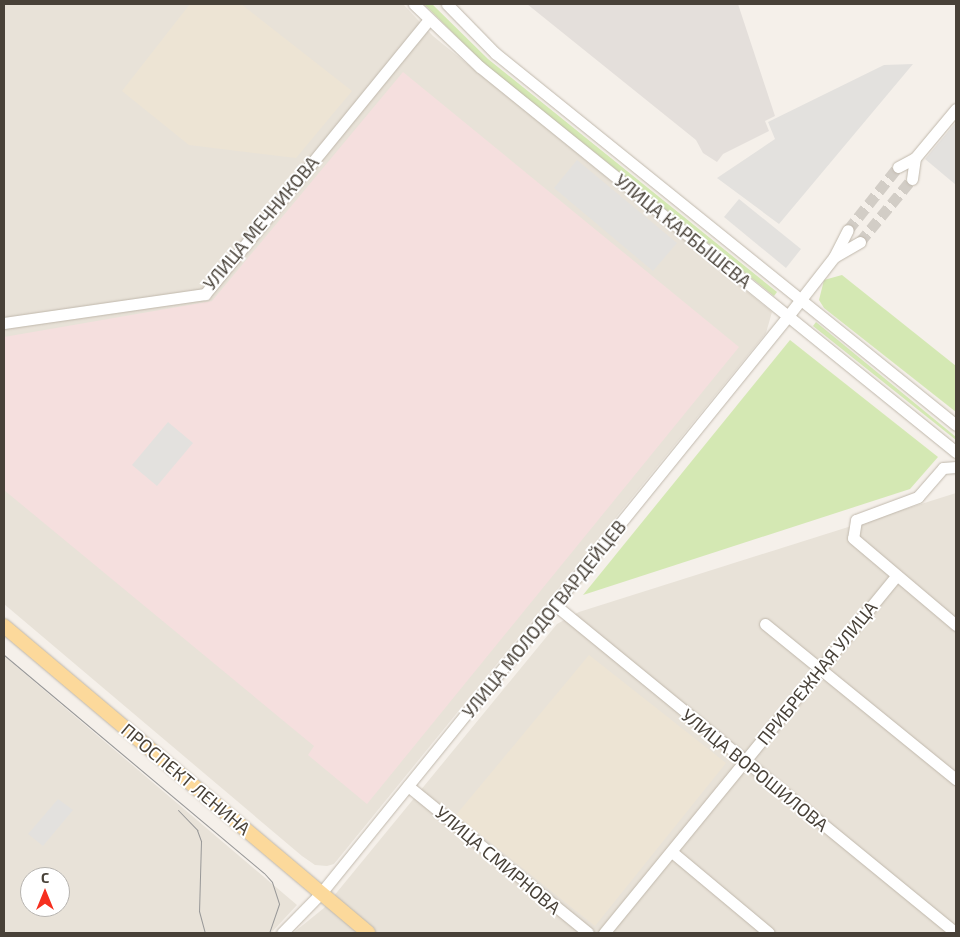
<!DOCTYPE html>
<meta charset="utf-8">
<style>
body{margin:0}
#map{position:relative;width:960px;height:937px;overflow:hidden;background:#f5f0ea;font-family:"Exo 2",sans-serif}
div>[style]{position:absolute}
.residential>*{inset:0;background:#e8e2d8}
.industrial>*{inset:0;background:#e4dfdb}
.education>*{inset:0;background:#ede4d4}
.medical>*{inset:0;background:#f5dfde}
.green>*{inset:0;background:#d4e8b3}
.parking>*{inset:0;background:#e3e1de}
.minor-tunnel>*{height:11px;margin-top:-5.5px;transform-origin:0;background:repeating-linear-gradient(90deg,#d2cdc6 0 11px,transparent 0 16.5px)}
.roads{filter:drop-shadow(0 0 1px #c0b8ac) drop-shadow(0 0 1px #c0b8ac)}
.minor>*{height:11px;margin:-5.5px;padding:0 5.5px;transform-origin:5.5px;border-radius:5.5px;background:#fff}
.major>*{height:14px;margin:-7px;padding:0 7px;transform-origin:7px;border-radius:7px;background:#fcd99b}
.tram>*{height:1px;margin:-0.5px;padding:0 0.5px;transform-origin:0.5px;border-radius:0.5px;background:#989898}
span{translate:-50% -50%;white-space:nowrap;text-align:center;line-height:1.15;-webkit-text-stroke:4px #fff;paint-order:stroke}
.street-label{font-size:18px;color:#484138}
.frame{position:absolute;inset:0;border:5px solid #484138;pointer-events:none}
.north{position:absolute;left:20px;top:867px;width:50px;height:50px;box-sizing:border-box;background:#fff;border:1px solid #b6b3af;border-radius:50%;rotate:0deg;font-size:14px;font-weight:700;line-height:20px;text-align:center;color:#484138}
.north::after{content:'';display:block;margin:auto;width:18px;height:22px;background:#f62f1f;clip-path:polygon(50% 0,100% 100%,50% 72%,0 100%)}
</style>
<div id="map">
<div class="residential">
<div style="clip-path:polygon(4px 4px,403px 4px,433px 36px,772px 312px,766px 333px,334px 864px,327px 866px,315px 865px,302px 856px,4px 604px)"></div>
<div style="clip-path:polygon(956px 493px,956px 933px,293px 933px,324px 908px,557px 624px,579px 612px)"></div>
<div style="clip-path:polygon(evenodd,4px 656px,297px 905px,271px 933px,4px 933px,4px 656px,30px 877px,60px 877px,60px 907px,30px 907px,30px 877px)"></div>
</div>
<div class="industrial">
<div style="clip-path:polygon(527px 4px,738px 4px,775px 116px,765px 121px,769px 131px,723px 154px,717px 162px,703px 153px,696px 140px)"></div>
</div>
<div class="education">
<div style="clip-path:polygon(190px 4px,241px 4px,352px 91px,296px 158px,189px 145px,122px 91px)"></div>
<div style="clip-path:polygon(589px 655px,726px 763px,595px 926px,456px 815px)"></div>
</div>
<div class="medical">
<div style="clip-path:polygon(403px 72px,739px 347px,367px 804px,308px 755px,314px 746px,4px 490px,4px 337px,212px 301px)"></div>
</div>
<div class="green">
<div style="clip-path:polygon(424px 4px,432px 4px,488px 59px,777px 292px,774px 296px,483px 63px)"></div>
<div style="clip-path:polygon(842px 275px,956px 366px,956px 412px,824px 308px,819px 300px,824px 280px)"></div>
<div style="clip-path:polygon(816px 322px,956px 437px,956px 440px,813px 326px)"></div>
<div style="clip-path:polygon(790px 340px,938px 457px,910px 489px,583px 595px)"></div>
</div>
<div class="parking">
<div style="clip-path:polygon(913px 64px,779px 224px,717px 178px,775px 139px,768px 122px,884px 65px)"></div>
<div style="clip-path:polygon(956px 122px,956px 185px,925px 159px)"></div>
<div style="clip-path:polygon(577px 160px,677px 243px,653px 271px,554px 188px)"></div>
<div style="clip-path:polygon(739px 199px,801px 249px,786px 268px,724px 217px)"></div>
<div style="clip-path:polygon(168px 422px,193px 443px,157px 486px,132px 465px)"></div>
<div style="clip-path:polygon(58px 799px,73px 810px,43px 846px,28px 834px)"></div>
</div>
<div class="minor-tunnel">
<div style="left:848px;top:230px;width:80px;rotate:-51.6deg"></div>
<div style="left:860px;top:242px;width:82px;rotate:-50.5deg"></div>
</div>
<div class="roads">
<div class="minor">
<div style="left:414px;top:4px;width:91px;rotate:43.7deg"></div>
<div style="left:480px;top:67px;width:612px;rotate:38.97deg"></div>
<div style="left:447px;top:4px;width:69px;rotate:45.6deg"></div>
<div style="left:495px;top:53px;width:592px;rotate:38.9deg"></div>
<div style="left:898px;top:167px;width:19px;rotate:-28deg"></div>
<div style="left:915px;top:158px;width:64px;rotate:-50.1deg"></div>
<div style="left:912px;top:179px;width:21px;rotate:-82deg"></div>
<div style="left:834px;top:257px;width:30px;rotate:-30deg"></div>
<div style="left:4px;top:323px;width:203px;rotate:-8.2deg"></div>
<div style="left:205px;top:294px;width:353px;rotate:-50.8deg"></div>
<div style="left:956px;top:467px;width:13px;rotate:176deg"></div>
<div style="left:943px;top:468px;width:38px;rotate:131deg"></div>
<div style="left:918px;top:497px;width:66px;rotate:159.6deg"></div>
<div style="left:856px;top:520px;width:18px;rotate:99deg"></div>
<div style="left:853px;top:538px;width:135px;rotate:40.2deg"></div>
<div style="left:555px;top:605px;width:518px;rotate:39.28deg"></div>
<div style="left:765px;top:624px;width:246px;rotate:39.1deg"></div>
<div style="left:408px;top:786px;width:232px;rotate:39.2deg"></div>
<div style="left:672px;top:852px;width:126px;rotate:39.9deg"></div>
<div style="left:282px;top:933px;width:56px;rotate:-45.7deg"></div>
<div style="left:321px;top:893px;width:742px;rotate:-51.01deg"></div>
<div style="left:788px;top:316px;width:75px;rotate:-52.1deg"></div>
<div style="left:834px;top:257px;width:30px;rotate:-63deg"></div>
<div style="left:604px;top:933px;width:461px;rotate:-50.7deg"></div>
</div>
<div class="major">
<div style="left:4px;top:626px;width:476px;rotate:40.1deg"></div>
</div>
</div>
<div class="tram">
<div style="left:4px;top:655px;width:339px;rotate:40deg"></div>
<div style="left:264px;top:873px;width:12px;rotate:48deg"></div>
<div style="left:272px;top:882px;width:23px;rotate:72deg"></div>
<div style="left:279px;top:904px;width:31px;rotate:109deg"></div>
<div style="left:178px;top:810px;width:28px;rotate:46deg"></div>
<div style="left:197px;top:830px;width:12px;rotate:70deg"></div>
<div style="left:201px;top:841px;width:70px;rotate:91.6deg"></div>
<div style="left:199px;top:911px;width:23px;rotate:75deg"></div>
</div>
<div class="street-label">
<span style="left:261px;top:223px;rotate:-50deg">УЛИЦА МЕЧНИКОВА</span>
<span style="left:683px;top:231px;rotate:39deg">УЛИЦА КАРБЫШЕВА</span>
<span style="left:544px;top:619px;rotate:-51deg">УЛИЦА МОЛОДОГВАРДЕЙЦЕВ</span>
<span style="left:817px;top:673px;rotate:-51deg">ПРИБРЕЖНАЯ УЛИЦА</span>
<span style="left:755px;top:770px;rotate:39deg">УЛИЦА ВОРОШИЛОВА</span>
<span style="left:186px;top:779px;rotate:40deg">ПРОСПЕКТ ЛЕНИНА</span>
<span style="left:498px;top:860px;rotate:40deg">УЛИЦА СМИРНОВА</span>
</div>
<div class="frame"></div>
<div class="north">С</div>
</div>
